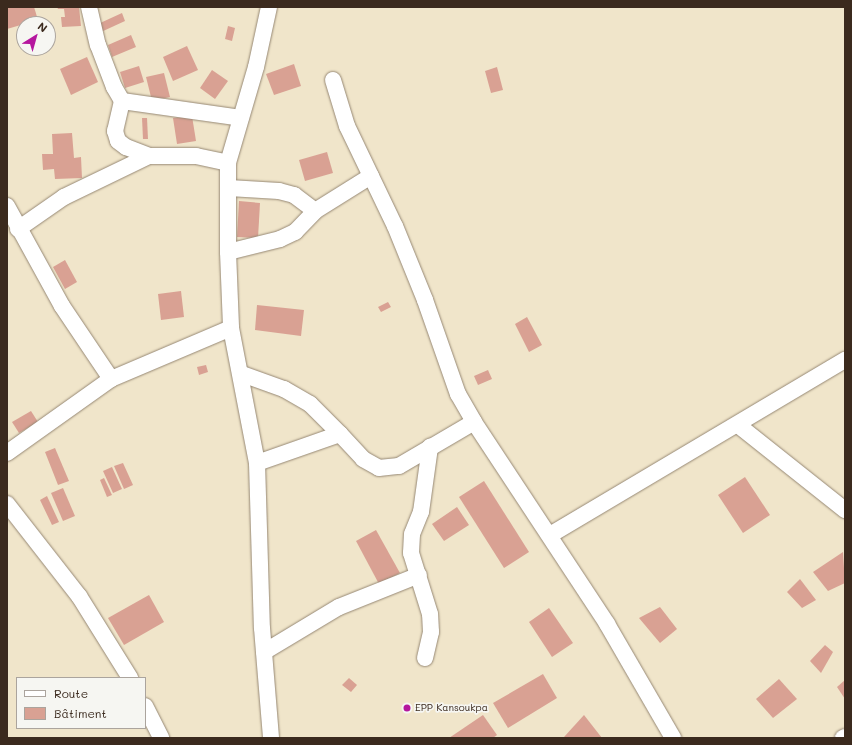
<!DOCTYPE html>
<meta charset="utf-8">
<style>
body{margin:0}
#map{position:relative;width:852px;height:745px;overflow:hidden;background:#f0e5ca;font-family:Mali,sans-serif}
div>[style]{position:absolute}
.building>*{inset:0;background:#d9a193}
.roads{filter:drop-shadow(0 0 1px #968874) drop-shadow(0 0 1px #968874)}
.street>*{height:16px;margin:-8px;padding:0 8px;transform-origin:8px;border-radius:8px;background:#fff}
.dots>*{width:11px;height:11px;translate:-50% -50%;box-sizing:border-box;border:2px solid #f6f6f2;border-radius:50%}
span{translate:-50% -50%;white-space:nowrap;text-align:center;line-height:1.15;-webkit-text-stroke:3.5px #f6f6f2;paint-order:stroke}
.poi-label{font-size:10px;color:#3b2a1e}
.left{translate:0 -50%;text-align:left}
.frame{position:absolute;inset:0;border:8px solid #3b2a1e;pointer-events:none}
.legend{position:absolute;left:16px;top:677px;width:130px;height:52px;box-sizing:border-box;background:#f6f6f2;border:1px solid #aba49d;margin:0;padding:5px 7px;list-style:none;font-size:12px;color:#3b2a1e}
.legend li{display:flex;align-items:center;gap:8px;height:20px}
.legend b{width:20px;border:1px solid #aba49d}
.north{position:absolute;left:16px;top:16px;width:40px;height:40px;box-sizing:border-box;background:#f6f6f2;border:1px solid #aba49d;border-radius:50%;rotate:37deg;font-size:11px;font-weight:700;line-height:16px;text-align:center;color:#3b2a1e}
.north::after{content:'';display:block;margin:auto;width:14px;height:18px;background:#b5179e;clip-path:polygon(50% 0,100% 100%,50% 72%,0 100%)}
</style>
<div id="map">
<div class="building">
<div style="clip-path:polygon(7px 7px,34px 7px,38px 20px,7px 29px)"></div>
<div style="clip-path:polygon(57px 7px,79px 7px,81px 26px,62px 27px,61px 17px,65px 17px,64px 9px,58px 9px)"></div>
<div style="clip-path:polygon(122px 13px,125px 21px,101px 32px,98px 24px)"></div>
<div style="clip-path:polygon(228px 26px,235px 28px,232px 41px,225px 39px)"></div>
<div style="clip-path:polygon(131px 35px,136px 47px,112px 57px,108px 45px)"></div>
<div style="clip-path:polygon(187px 46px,198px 70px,173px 81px,163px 57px)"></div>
<div style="clip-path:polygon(87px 57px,98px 82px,71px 95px,60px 69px)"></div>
<div style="clip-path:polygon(294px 64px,301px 86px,274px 95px,266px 74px)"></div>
<div style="clip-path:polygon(139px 66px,144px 82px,125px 88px,120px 72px)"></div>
<div style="clip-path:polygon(497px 67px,503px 90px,491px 93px,485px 71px)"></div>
<div style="clip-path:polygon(212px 70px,228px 81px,215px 99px,200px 88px)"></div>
<div style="clip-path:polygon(164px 73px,170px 97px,152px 101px,146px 77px)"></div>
<div style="clip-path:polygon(192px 116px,196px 141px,177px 144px,173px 118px)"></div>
<div style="clip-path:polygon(142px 118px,147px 118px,148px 139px,143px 139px)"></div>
<div style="clip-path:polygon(72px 133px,74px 158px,81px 157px,82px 178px,55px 179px,54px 169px,43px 170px,42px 154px,53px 154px,52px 134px)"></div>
<div style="clip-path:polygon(327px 152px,333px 173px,305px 181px,299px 160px)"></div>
<div style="clip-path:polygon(239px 201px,260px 203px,258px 238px,237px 237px)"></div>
<div style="clip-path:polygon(65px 260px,77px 282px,65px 289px,53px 267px)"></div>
<div style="clip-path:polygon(181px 291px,184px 317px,161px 320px,158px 294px)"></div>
<div style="clip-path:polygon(388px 302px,391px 307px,381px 312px,378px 307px)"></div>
<div style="clip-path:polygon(257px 305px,304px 310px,301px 336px,255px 330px)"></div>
<div style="clip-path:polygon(527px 317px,542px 345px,529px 352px,515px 324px)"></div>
<div style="clip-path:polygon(206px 365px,208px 372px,199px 375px,197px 367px)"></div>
<div style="clip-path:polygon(488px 370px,492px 379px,478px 385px,474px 376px)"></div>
<div style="clip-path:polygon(31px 411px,38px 422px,19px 433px,12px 422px)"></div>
<div style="clip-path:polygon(55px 448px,69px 481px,58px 485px,45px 452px)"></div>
<div style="clip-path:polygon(123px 463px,133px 485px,124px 489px,114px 466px)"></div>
<div style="clip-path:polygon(112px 467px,122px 489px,113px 493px,103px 471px)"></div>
<div style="clip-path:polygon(745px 477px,770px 515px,743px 533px,718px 495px)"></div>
<div style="clip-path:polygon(104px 478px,112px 495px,107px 497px,100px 480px)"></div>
<div style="clip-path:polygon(484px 481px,529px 552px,504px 568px,459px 497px)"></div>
<div style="clip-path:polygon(63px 488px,75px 516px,63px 521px,51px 493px)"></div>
<div style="clip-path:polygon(47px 496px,59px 522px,52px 525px,40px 500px)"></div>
<div style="clip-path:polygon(457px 507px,469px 525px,444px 541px,432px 524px)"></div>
<div style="clip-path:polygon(376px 530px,400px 573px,379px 584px,356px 541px)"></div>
<div style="clip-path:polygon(843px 552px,845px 583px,828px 591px,813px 572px)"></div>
<div style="clip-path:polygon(800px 579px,816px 600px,802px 608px,787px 592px)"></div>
<div style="clip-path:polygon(149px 595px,164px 622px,124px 645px,108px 618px)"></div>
<div style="clip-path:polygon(660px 607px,677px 629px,660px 643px,639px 618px)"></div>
<div style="clip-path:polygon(549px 608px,573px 643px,552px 657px,529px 622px)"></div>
<div style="clip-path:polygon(825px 645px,833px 652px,821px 673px,810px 661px)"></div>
<div style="clip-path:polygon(543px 674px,557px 698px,508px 728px,493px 703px)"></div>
<div style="clip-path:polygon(349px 678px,357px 685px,351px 692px,342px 685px)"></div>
<div style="clip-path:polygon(779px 679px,797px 699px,773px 718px,756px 699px)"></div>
<div style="clip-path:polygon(845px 680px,845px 699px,837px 687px)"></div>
<div style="clip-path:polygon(483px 715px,497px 735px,493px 738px,449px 738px)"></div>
<div style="clip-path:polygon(584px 715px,602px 738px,565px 738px,564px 737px)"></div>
</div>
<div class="roads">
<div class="street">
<div style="left:89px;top:7px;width:39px;rotate:77deg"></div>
<div style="left:98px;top:45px;width:45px;rotate:69.1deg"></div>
<div style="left:114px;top:87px;width:16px;rotate:60deg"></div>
<div style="left:122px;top:101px;width:120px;rotate:8.1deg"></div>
<div style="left:269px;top:7px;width:61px;rotate:102.2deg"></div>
<div style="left:256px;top:67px;width:100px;rotate:106.3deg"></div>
<div style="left:228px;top:163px;width:89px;rotate:90deg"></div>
<div style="left:228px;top:252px;width:76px;rotate:87.7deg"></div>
<div style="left:231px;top:328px;width:137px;rotate:79.1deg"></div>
<div style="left:257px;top:463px;width:165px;rotate:88.3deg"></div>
<div style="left:262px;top:628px;width:110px;rotate:85.3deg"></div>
<div style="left:333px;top:80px;width:48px;rotate:73.1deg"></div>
<div style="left:347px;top:126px;width:111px;rotate:64.4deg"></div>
<div style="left:395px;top:226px;width:80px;rotate:67.9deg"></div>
<div style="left:425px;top:300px;width:100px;rotate:70.7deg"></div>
<div style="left:458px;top:394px;width:32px;rotate:60deg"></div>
<div style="left:474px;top:422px;width:242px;rotate:56.6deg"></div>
<div style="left:607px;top:624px;width:132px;rotate:59.9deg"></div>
<div style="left:122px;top:101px;width:31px;rotate:103deg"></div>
<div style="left:115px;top:131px;width:10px;rotate:73deg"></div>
<div style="left:118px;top:141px;width:10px;rotate:37deg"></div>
<div style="left:126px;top:147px;width:25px;rotate:21deg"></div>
<div style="left:149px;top:156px;width:47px"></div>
<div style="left:196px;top:156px;width:33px;rotate:12deg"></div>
<div style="left:229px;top:188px;width:50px;rotate:3.4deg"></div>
<div style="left:279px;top:191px;width:16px;rotate:15deg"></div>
<div style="left:294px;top:195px;width:26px;rotate:37deg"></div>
<div style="left:7px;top:206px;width:114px;rotate:61.2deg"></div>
<div style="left:62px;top:306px;width:88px;rotate:56.1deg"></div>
<div style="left:111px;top:379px;width:130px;rotate:-23deg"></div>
<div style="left:18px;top:229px;width:56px;rotate:-34.8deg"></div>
<div style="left:64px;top:197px;width:94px;rotate:-25.8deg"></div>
<div style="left:228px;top:252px;width:54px;rotate:-14deg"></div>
<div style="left:280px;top:239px;width:17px;rotate:-25deg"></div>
<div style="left:295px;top:232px;width:29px;rotate:-46deg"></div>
<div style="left:315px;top:211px;width:66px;rotate:-32deg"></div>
<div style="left:242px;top:374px;width:45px;rotate:19.7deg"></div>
<div style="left:284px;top:389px;width:30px;rotate:30deg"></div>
<div style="left:310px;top:404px;width:42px;rotate:45deg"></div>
<div style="left:738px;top:425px;width:137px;rotate:38.5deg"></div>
<div style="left:7px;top:453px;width:128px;rotate:-35.4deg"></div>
<div style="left:257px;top:463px;width:88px;rotate:-19.3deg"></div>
<div style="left:340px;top:434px;width:34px;rotate:47deg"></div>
<div style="left:363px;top:459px;width:18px;rotate:29deg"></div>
<div style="left:379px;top:468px;width:20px;rotate:-6deg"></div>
<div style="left:399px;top:466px;width:87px;rotate:-30.4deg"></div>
<div style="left:7px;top:504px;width:117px;rotate:52deg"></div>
<div style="left:79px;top:596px;width:97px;rotate:58.1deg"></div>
<div style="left:550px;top:535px;width:343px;rotate:-30.7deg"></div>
<div style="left:264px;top:652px;width:87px;rotate:-31deg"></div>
<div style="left:339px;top:607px;width:86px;rotate:-21.8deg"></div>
<div style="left:425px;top:658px;width:27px;rotate:-77deg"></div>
<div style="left:431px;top:632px;width:18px;rotate:-93deg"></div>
<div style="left:430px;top:614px;width:64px;rotate:-107.3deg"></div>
<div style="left:411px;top:553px;width:19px;rotate:-87deg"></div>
<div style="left:412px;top:534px;width:24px;rotate:-68deg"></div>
<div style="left:421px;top:512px;width:66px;rotate:-82.1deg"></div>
<div style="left:145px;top:706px;width:36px;rotate:63deg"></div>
<div style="left:843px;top:738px;width:2px;rotate:-27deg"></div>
</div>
</div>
<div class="dots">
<div style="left:407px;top:708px;background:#b5179e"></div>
</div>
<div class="poi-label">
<span class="left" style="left:415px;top:708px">EPP Kansoukpa</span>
</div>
<div class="frame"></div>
<ul class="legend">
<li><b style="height:5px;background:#fff"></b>Route</li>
<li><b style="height:11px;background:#d9a193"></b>Bâtiment</li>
</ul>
<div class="north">N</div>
</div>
